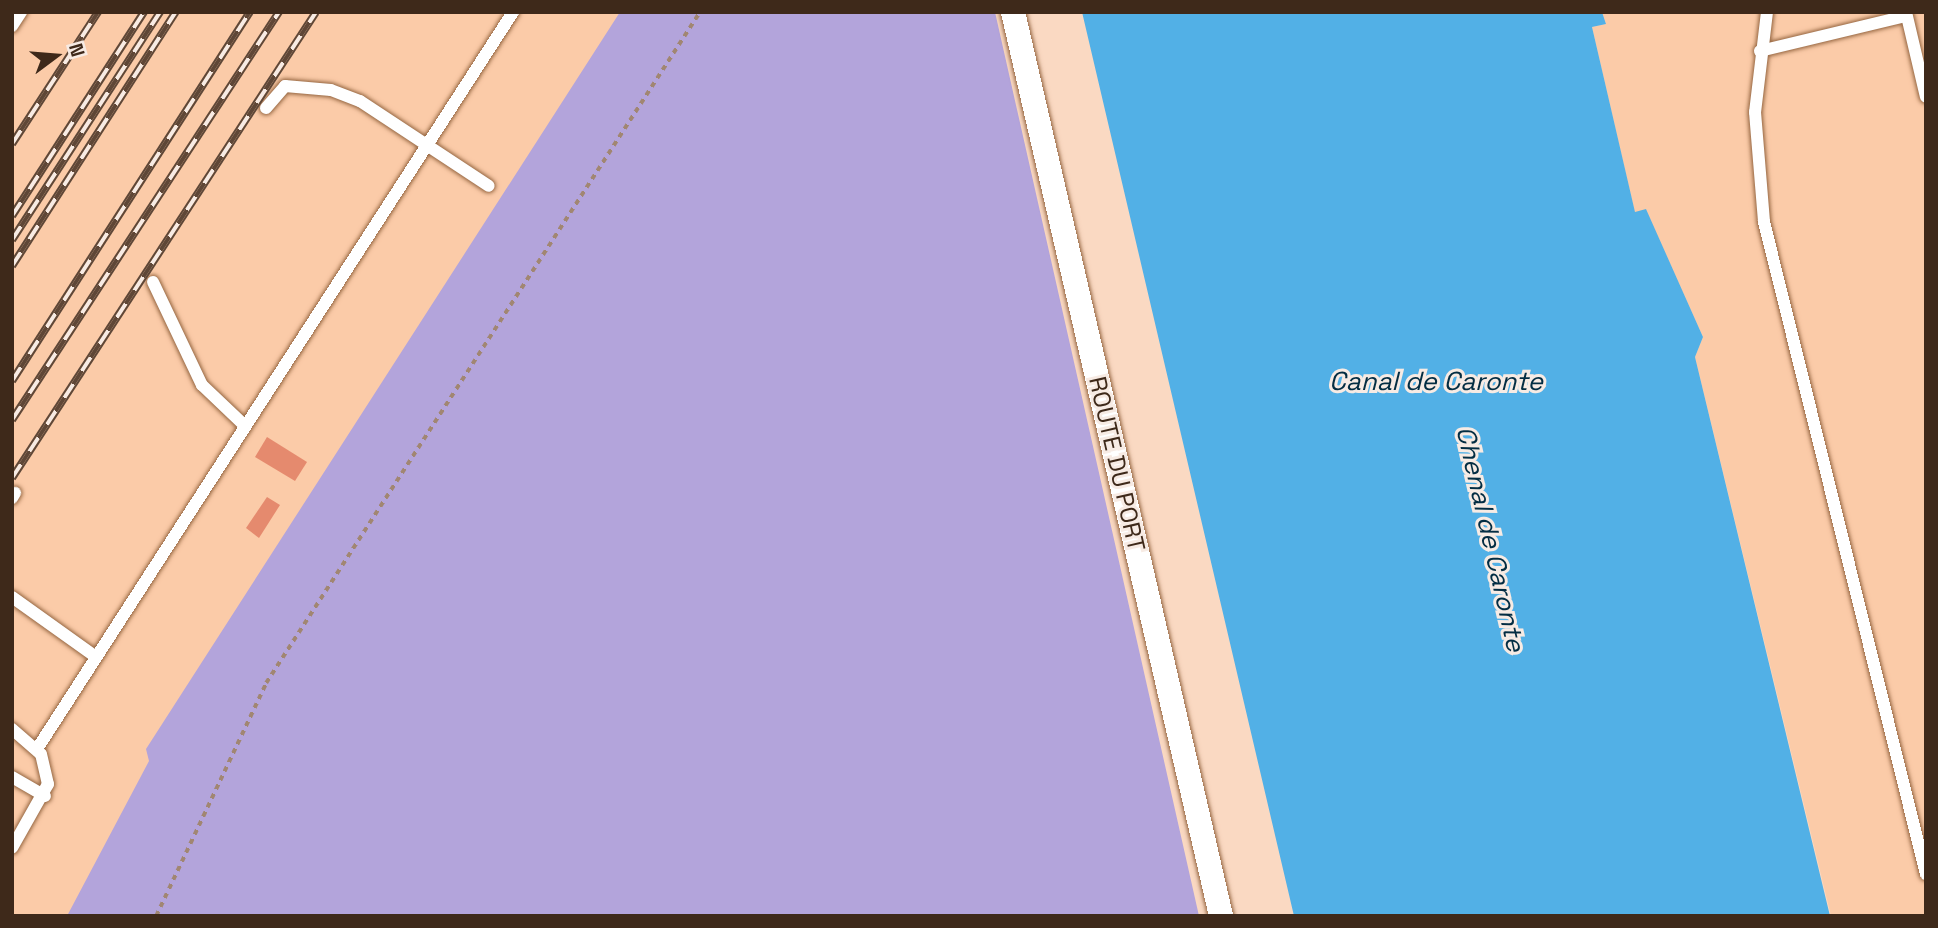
<!DOCTYPE html>
<style>
body{margin:0}
#map{position:relative;width:1938px;height:928px;overflow:hidden;background:#fad9c2;font-family:"Space Grotesk",sans-serif}
div>[style]{position:absolute}
.built>*{inset:0;background:#fbcba8}
.green>*{inset:0;background:#b3a4db}
.water>*{inset:0;background:#52b0e6}
.building>*{inset:0;background:#e58a6e}
.path>*{height:3.5px;margin-top:-1.75px;transform-origin:0;background:repeating-linear-gradient(90deg,#a18672 0 5px,transparent 0 10px)}
.roads{filter:drop-shadow(0 0 2px #956641) drop-shadow(0 0 2px #956641)}
.lane>*{height:12px;margin:-6px;padding:0 6px;transform-origin:6px;border-radius:6px;background:#fff}
.street>*{height:24px;margin:-12px;padding:0 12px;transform-origin:12px;border-radius:12px;background:#fff}
.rail>*{height:8px;margin-top:-4px;transform-origin:0;background:repeating-linear-gradient(90deg,#f7ebe4 0 16px,#5f4737 0 32px);box-sizing:border-box;border-block:2px solid #5f4737}
span{translate:-50% -50%;white-space:nowrap;text-align:center;line-height:1.15;-webkit-text-stroke:6px #f7ebe4;paint-order:stroke}
.street-label{font-size:24px;color:#3e291a}
.water-label{font-size:26px;color:#032d43;font-style:italic}
.frame{position:absolute;inset:0;border:14px solid #3e291a;pointer-events:none}
.north{position:absolute;left:21px;top:21px;width:70px;height:70px;-webkit-text-stroke:5px #f7ebe4;paint-order:stroke;rotate:74deg;font-size:19px;font-weight:700;line-height:28px;text-align:center;color:#3e291a}
.north::after{content:'';display:block;margin:auto;width:24px;height:32px;background:#3e291a;clip-path:polygon(50% 0,100% 100%,50% 72%,0 100%)}
</style>
<div id="map">
<div class="built">
<div style="clip-path:polygon(12px 12px,875px 12px,289px 916px,12px 916px)"></div>
<div style="clip-path:polygon(1602px 12px,1926px 12px,1926px 916px,1831px 916px,1695px 357px,1703px 337px,1646px 210px,1635px 213px,1592px 27px,1606px 24px)"></div>
</div>
<div class="green">
<div style="clip-path:polygon(620px 12px,995px 12px,1199px 916px,67px 916px,149px 761px,146px 749px)"></div>
</div>
<div class="water">
<div style="clip-path:polygon(1082px 12px,1602px 12px,1606px 24px,1592px 27px,1635px 212px,1646px 209px,1703px 337px,1695px 357px,1830px 916px,1294px 916px)"></div>
</div>
<div class="building">
<div style="clip-path:polygon(267px 437px,307px 462px,295px 481px,255px 457px)"></div>
<div style="clip-path:polygon(267px 497px,280px 505px,259px 538px,246px 528px)"></div>
</div>
<div class="path">
<div style="left:156px;top:916px;width:258px;rotate:-64.7deg"></div>
<div style="left:266px;top:683px;width:799px;rotate:-57.11deg"></div>
</div>
<div class="roads">
<div class="lane">
<div style="left:1767px;top:12px;width:101px;rotate:96.8deg"></div>
<div style="left:1755px;top:112px;width:110px;rotate:85.3deg"></div>
<div style="left:1764px;top:222px;width:672px;rotate:76.05deg"></div>
<div style="left:1906px;top:12px;width:87px;rotate:76.8deg"></div>
<div style="left:12px;top:26px;width:17px;rotate:-57deg"></div>
<div style="left:1760px;top:51px;width:150px;rotate:-13.5deg"></div>
<div style="left:266px;top:108px;width:29px;rotate:-49deg"></div>
<div style="left:285px;top:86px;width:46px;rotate:5deg"></div>
<div style="left:331px;top:90px;width:31px;rotate:21deg"></div>
<div style="left:360px;top:101px;width:154px;rotate:33.4deg"></div>
<div style="left:153px;top:282px;width:114px;rotate:64.6deg"></div>
<div style="left:202px;top:385px;width:59px;rotate:43.6deg"></div>
<div style="left:12px;top:498px;width:6px;rotate:-59deg"></div>
<div style="left:12px;top:597px;width:103px;rotate:35.5deg"></div>
<div style="left:12px;top:729px;width:38px;rotate:41deg"></div>
<div style="left:41px;top:754px;width:31px;rotate:77deg"></div>
<div style="left:48px;top:784px;width:73px;rotate:119.4deg"></div>
<div style="left:37px;top:749px;width:877px;rotate:-57.14deg"></div>
<div style="left:12px;top:777px;width:38px;rotate:30deg"></div>
</div>
<div class="street">
<div style="left:1013px;top:12px;width:928px;rotate:77.04deg"></div>
</div>
</div>
<div class="rail">
<div style="left:12px;top:144px;width:158px;rotate:-56.9deg"></div>
<div style="left:12px;top:216px;width:243px;rotate:-57.1deg"></div>
<div style="left:12px;top:240px;width:272px;rotate:-57deg"></div>
<div style="left:12px;top:266px;width:302px;rotate:-57.2deg"></div>
<div style="left:12px;top:381px;width:439px;rotate:-57.2deg"></div>
<div style="left:12px;top:420px;width:488px;rotate:-56.8deg"></div>
<div style="left:12px;top:478px;width:556px;rotate:-56.88deg"></div>
</div>
<div class="street-label">
<span style="left:1117px;top:464px;rotate:77deg">ROUTE DU PORT</span>
</div>
<div class="water-label">
<span style="left:1436px;top:382px">Canal de Caronte</span>
<span style="left:1490px;top:539px;rotate:77deg">Chenal de Caronte</span>
</div>
<div class="frame"></div>
<div class="north">N</div>
</div>
